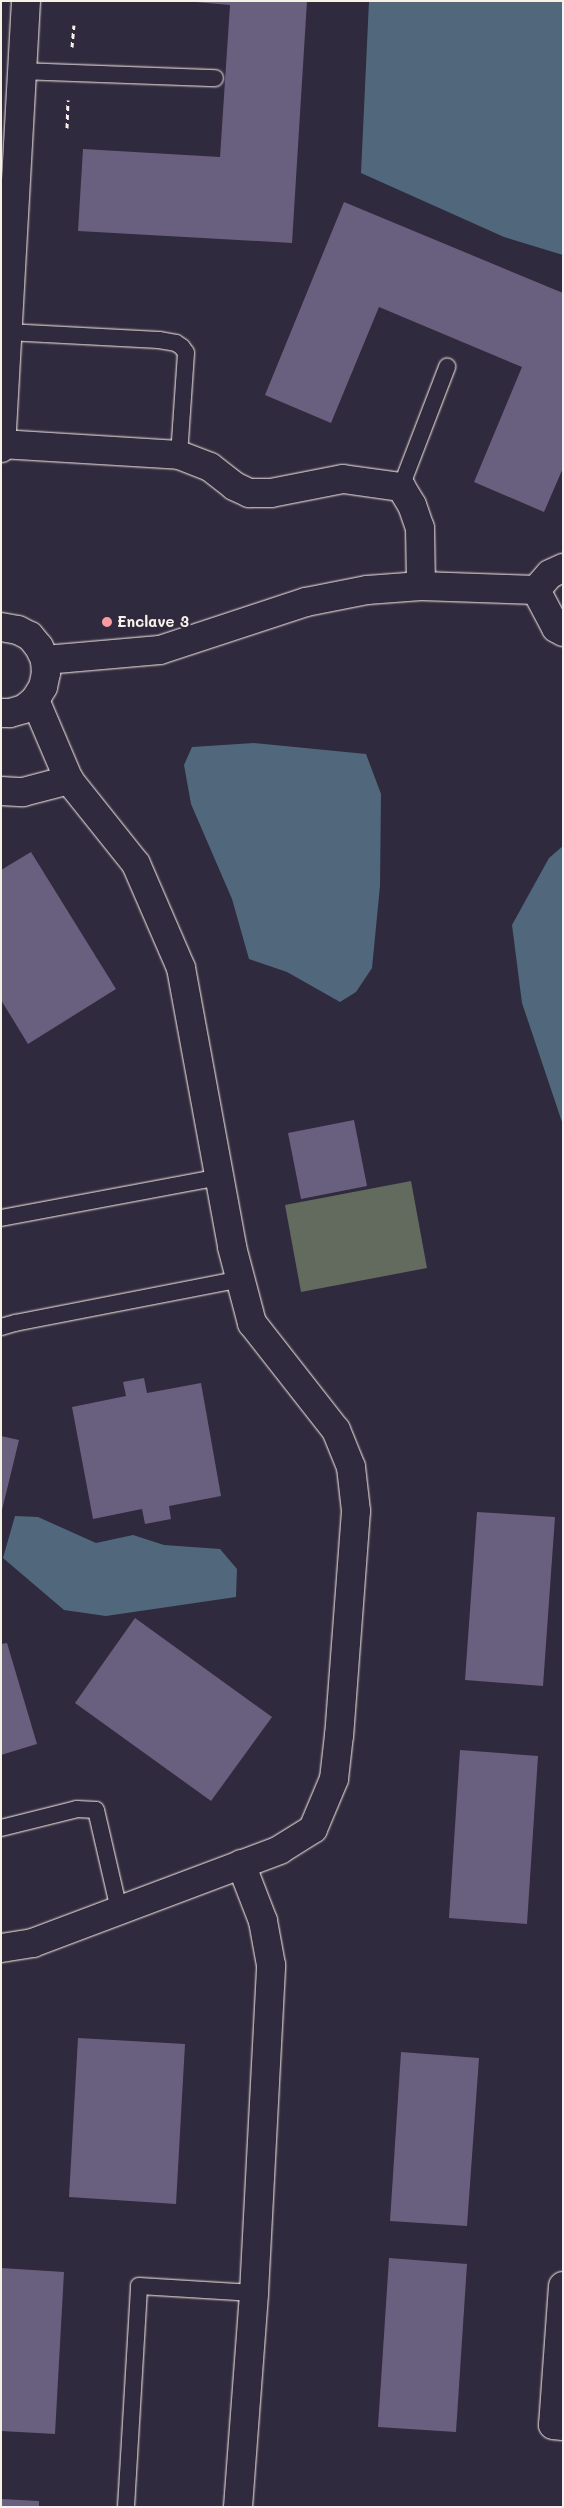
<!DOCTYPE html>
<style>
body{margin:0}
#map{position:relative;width:564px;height:2508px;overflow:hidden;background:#2f2a3d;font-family:Mali,sans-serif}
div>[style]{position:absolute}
.green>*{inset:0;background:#636a5e}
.water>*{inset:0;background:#51687c}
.building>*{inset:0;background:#68607e}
.path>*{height:3px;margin-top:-1.5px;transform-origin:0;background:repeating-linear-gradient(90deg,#f4f1e8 0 5px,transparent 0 9px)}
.roads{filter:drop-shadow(0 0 1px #f4f1e8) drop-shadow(0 0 1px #f4f1e8)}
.service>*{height:16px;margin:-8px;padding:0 8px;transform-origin:8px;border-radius:8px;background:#2f2a3d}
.minor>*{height:28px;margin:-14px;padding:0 14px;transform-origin:14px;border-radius:14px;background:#2f2a3d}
.dots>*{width:14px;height:14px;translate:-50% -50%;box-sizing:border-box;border:2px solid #2f2a3d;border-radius:50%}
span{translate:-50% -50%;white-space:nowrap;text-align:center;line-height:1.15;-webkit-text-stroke:4px #2f2a3d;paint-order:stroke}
.poi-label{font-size:15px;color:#f4f1e8;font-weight:700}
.left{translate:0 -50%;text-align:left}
.frame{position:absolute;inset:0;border:2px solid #f4f1e8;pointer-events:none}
</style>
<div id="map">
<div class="green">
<div style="clip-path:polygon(411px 1181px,427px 1268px,301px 1292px,285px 1205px)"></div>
</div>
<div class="water">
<div style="clip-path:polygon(369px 1px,563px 1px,563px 255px,504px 237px,361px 173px)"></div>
<div style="clip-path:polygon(254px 743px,366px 754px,381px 794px,380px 886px,372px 968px,356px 992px,340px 1002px,287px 972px,249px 959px,232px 899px,191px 804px,184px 765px,192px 747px)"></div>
<div style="clip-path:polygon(563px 846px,563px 1125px,522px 1003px,512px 925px,549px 858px)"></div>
<div style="clip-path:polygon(15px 1516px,38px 1517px,96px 1543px,133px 1535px,164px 1545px,220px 1549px,237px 1569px,236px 1597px,106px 1616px,64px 1610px,3px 1558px)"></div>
</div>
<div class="building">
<div style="clip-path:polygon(184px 1px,307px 1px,292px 243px,78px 231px,83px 149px,220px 157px,230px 5px)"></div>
<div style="clip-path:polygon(344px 202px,563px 293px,563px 468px,544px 512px,474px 482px,522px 367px,379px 307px,331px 423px,265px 395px)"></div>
<div style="clip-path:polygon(31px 852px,116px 989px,28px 1044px,1px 1000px,1px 870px)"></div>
<div style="clip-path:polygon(354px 1120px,367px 1186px,301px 1199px,288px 1133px)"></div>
<div style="clip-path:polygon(144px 1378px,147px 1393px,201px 1383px,221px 1496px,169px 1506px,171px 1519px,145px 1524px,142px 1509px,93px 1519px,72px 1407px,126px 1396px,123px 1382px)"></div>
<div style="clip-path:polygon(1px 1436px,19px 1440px,2px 1510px,1px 1509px)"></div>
<div style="clip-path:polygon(477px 1512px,555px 1517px,543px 1686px,465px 1680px)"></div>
<div style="clip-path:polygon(135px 1618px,272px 1717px,211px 1801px,75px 1703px)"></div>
<div style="clip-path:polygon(7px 1643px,37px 1744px,1px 1755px,1px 1644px)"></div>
<div style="clip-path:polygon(460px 1750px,538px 1756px,527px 1924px,449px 1918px)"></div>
<div style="clip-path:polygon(78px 2038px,185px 2044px,176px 2204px,69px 2197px)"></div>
<div style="clip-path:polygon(401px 2052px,479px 2058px,467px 2226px,390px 2221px)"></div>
<div style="clip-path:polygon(389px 2258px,467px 2264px,456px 2432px,378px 2427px)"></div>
<div style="clip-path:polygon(1px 2268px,64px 2272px,55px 2434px,1px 2431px)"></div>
<div style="clip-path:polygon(1px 2499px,39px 2501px,39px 2507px,1px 2507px)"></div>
</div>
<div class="path">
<div style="left:72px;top:47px;width:22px;rotate:-85deg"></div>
<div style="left:67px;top:128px;width:28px;rotate:-88deg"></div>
</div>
<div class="roads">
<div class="service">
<div style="left:21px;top:71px;width:194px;rotate:2.1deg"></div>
<div style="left:7px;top:332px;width:152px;rotate:3deg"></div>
<div style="left:159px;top:340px;width:17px;rotate:10deg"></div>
<div style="left:176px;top:343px;width:7px;rotate:34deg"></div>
<div style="left:182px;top:347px;width:7px;rotate:56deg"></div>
<div style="left:186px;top:353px;width:102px;rotate:93.9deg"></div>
<div style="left:401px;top:487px;width:129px;rotate:-69deg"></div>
<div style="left:1px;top:1218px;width:223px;rotate:-10.6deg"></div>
<div style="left:1px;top:1327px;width:15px;rotate:-16deg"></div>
<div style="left:15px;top:1323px;width:230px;rotate:-11deg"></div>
<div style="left:1px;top:1828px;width:78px;rotate:-14deg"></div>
<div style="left:77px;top:1809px;width:19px;rotate:3deg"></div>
<div style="left:96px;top:1810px;width:103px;rotate:77deg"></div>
<div style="left:126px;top:2507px;width:221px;rotate:-86.6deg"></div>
<div style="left:139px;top:2286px;width:115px;rotate:3.5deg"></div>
</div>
<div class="minor">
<div style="left:1px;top:444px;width:178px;rotate:3.5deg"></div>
<div style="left:179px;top:455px;width:33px;rotate:21deg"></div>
<div style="left:210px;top:467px;width:31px;rotate:38deg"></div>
<div style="left:234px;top:486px;width:17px;rotate:25deg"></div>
<div style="left:249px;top:493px;width:22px"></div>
<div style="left:271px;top:493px;width:73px;rotate:-11deg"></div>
<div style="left:343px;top:479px;width:59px;rotate:7.9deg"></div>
<div style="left:401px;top:487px;width:21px;rotate:59deg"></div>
<div style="left:412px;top:505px;width:24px;rotate:71deg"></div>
<div style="left:420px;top:528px;width:58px;rotate:89deg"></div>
<div style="left:1px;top:448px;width:448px;rotate:-86.8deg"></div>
<div style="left:536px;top:590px;width:43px;rotate:62.2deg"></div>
<div style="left:556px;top:628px;width:8px;rotate:30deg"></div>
<div style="left:1px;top:627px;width:17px;rotate:10deg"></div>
<div style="left:18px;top:630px;width:13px;rotate:27deg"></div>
<div style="left:30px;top:636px;width:14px;rotate:51deg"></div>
<div style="left:39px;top:647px;width:14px;rotate:65deg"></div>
<div style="left:45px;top:660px;width:13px;rotate:86deg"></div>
<div style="left:46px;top:673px;width:14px;rotate:102deg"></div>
<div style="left:43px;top:687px;width:15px;rotate:122deg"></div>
<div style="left:35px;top:700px;width:14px;rotate:141deg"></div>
<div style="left:24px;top:709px;width:15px;rotate:164deg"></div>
<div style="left:10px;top:713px;width:9px;rotate:180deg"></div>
<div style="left:45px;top:660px;width:115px;rotate:-5deg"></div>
<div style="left:160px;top:650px;width:154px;rotate:-18.2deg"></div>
<div style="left:306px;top:602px;width:62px;rotate:-11.1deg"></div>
<div style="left:367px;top:590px;width:54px;rotate:-4.2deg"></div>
<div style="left:421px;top:586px;width:115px;rotate:2deg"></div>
<div style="left:536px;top:590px;width:21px;rotate:-49deg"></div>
<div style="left:550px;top:574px;width:14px;rotate:-25deg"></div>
<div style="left:35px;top:700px;width:87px;rotate:67deg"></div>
<div style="left:1px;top:791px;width:22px;rotate:3deg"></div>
<div style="left:23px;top:792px;width:48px;rotate:-14.6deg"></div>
<div style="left:69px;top:780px;width:107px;rotate:51.4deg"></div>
<div style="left:136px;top:864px;width:113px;rotate:66.6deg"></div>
<div style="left:181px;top:968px;width:284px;rotate:79.6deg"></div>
<div style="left:232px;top:1247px;width:79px;rotate:75.3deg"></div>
<div style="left:252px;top:1323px;width:136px;rotate:51.9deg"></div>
<div style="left:336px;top:1430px;width:40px;rotate:68deg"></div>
<div style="left:351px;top:1467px;width:44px;rotate:83.5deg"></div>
<div style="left:356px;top:1511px;width:225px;rotate:94.3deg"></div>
<div style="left:339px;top:1735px;width:44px;rotate:96.5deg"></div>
<div style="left:334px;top:1779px;width:54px;rotate:112.8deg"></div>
<div style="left:313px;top:1829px;width:39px;rotate:148deg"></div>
<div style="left:280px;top:1850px;width:264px;rotate:159.4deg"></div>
<div style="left:33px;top:1943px;width:32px;rotate:171deg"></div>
<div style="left:563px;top:2286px;width:139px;rotate:94.1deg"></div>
<div style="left:553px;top:2425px;width:10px;rotate:6deg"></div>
<div style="left:238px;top:2507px;width:215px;rotate:-85.7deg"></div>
<div style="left:254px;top:2293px;width:328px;rotate:-87deg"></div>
<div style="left:271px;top:1965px;width:45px;rotate:-100.3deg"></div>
<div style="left:263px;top:1921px;width:61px;rotate:-111.1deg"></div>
</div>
</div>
<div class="dots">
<div style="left:107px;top:622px;background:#ff9aa2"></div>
</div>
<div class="poi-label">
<span class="left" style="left:117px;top:622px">Enclave 3</span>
</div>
<div class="frame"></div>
</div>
